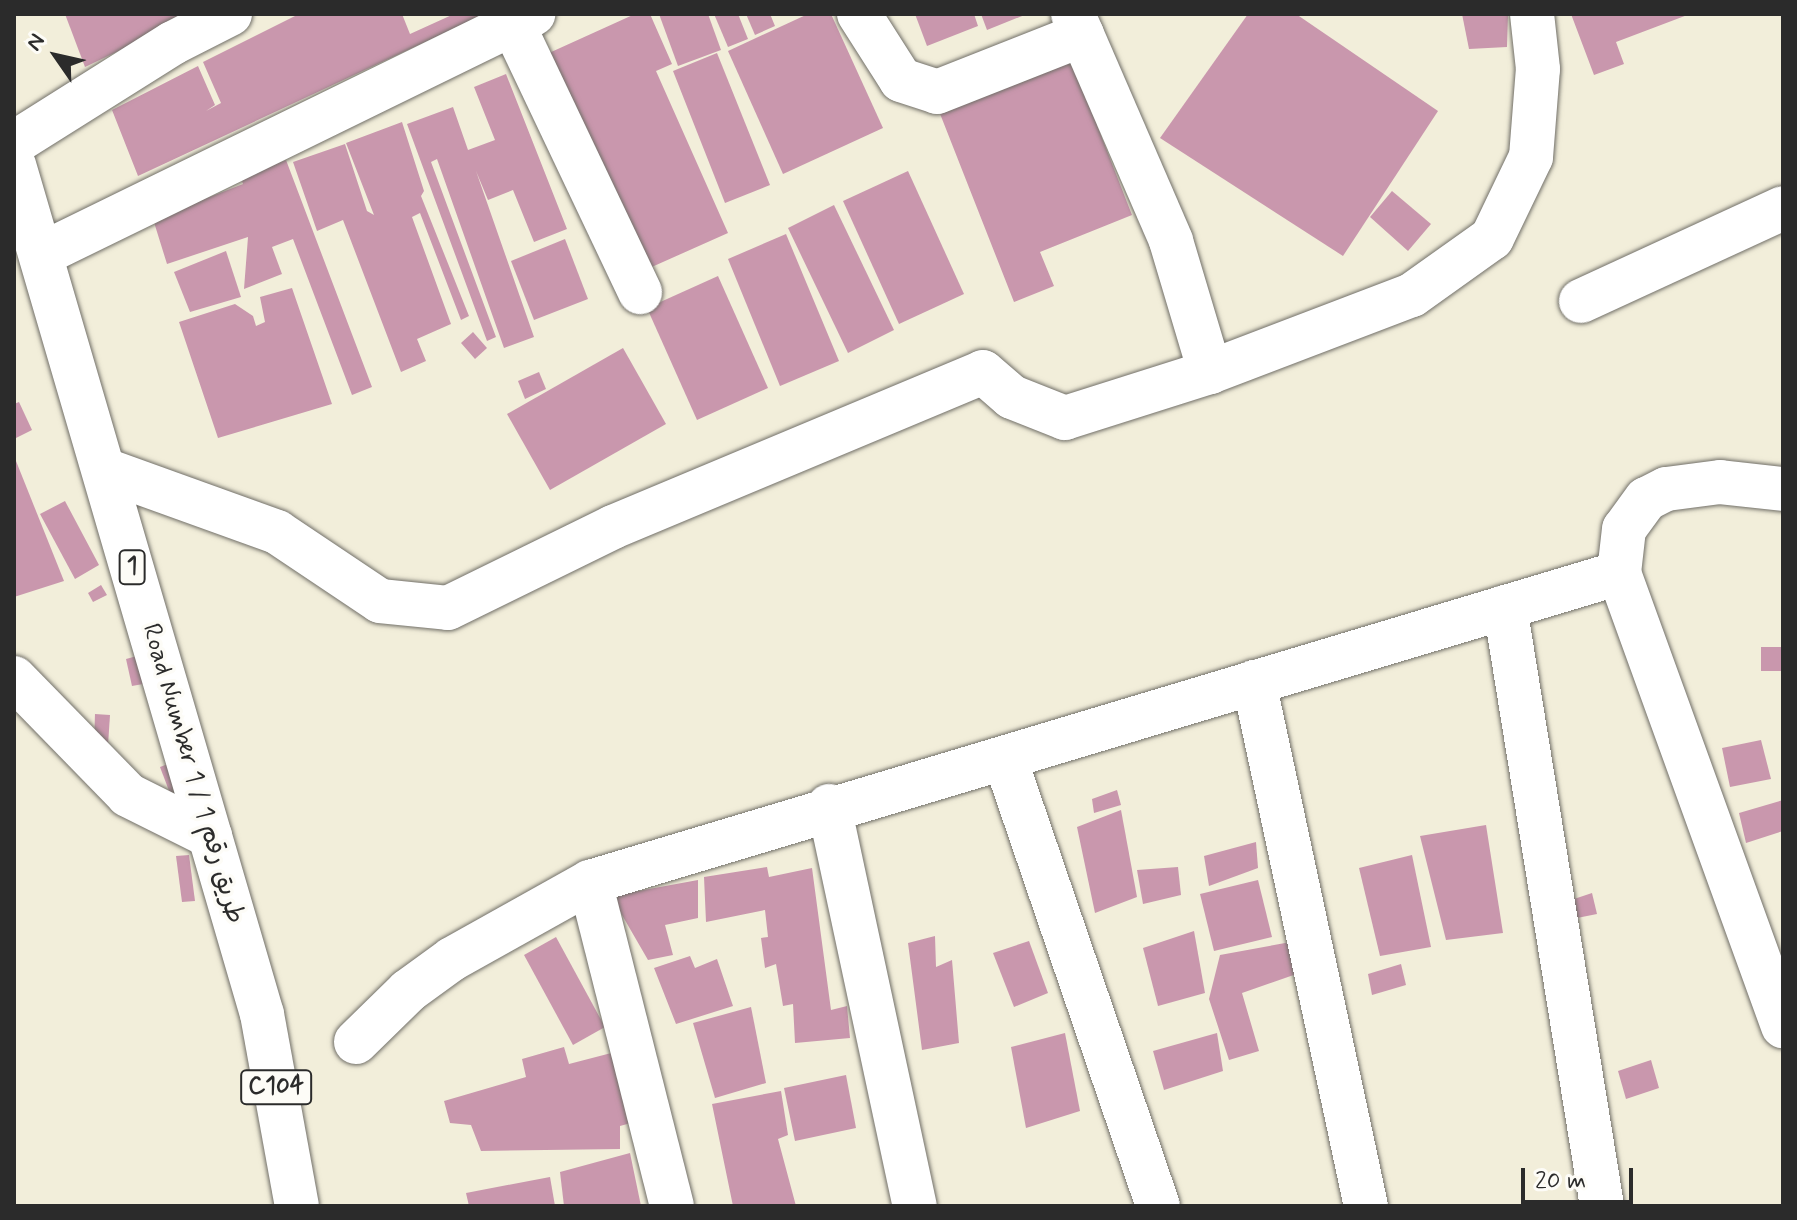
<!DOCTYPE html>
<meta charset="utf-8">
<style>
body{margin:0}
#map{position:relative;width:1797px;height:1220px;overflow:hidden;background:#f2eeda;font-family:Mynerve,"Playpen Sans Arabic",sans-serif}
div>[style]{position:absolute}
.building>*{inset:0;background:#c997ad}
.roads{filter:drop-shadow(0 0 2px #716f68) drop-shadow(0 0 2px #716f68)}
.street>*{height:44px;margin:-22px;padding:0 22px;transform-origin:22px;border-radius:22px;background:#fff}
.highway>*{height:44px;margin:-22px;padding:0 22px;transform-origin:22px;border-radius:22px;background:#fff}
span{translate:-50% -50%;white-space:nowrap;text-align:center;line-height:1.15;-webkit-text-stroke:7px #fdfcf7;paint-order:stroke}
.shield-label span{padding:2px 6px;background:#fdfcf7;border:2px solid;border-radius:6px;-webkit-text-stroke-width:0}
.shield-label{font-size:24px;color:#2b2b2b;font-weight:700}
.street-label{font-size:26px;color:#2b2b2b}
.frame{position:absolute;inset:0;border:16px solid #2b2b2b;pointer-events:none}
.north{position:absolute;left:16px;top:16px;width:80px;height:80px;-webkit-text-stroke:6px #fdfcf7;paint-order:stroke;rotate:304deg;font-size:22px;font-weight:700;line-height:32px;text-align:center;color:#2b2b2b}
.north::after{content:'';display:block;margin:auto;width:28px;height:36px;background:#2b2b2b;clip-path:polygon(50% 0,100% 100%,50% 72%,0 100%)}
.scale{position:absolute;left:1521px;top:1168px;width:112px;height:36px;box-sizing:border-box;border:4px solid #2b2b2b;border-top:0;padding-left:10px;font-size:24px;line-height:28px;white-space:nowrap;color:#2b2b2b;-webkit-text-stroke:6px #fdfcf7;paint-order:stroke}
</style>
<div id="map">
<div class="building">
<div style="clip-path:polygon(65px 14px,196px 14px,85px 67px)"></div>
<div style="clip-path:polygon(299px 14px,402px 14px,410px 34px,454px 14px,485px 14px,138px 176px,112px 110px,198px 66px,215px 105px,206px 111px,221px 103px,203px 62px)"></div>
<div style="clip-path:polygon(635px 14px,650px 14px,672px 64px,656px 71px,728px 233px,645px 270px,549px 53px)"></div>
<div style="clip-path:polygon(659px 14px,708px 14px,721px 50px,678px 66px)"></div>
<div style="clip-path:polygon(714px 14px,738px 14px,748px 39px,728px 47px)"></div>
<div style="clip-path:polygon(746px 14px,770px 14px,775px 26px,755px 35px)"></div>
<div style="clip-path:polygon(808px 14px,831px 14px,883px 128px,783px 174px,728px 51px)"></div>
<div style="clip-path:polygon(915px 14px,974px 14px,978px 26px,927px 46px)"></div>
<div style="clip-path:polygon(981px 14px,1027px 14px,987px 30px)"></div>
<div style="clip-path:polygon(1248px 14px,1296px 14px,1438px 111px,1343px 256px,1160px 138px)"></div>
<div style="clip-path:polygon(1462px 14px,1508px 14px,1507px 47px,1469px 49px)"></div>
<div style="clip-path:polygon(1571px 14px,1690px 14px,1616px 42px,1624px 64px,1594px 75px)"></div>
<div style="clip-path:polygon(1067px 48px,1132px 215px,1040px 252px,1054px 286px,1014px 302px,935px 101px)"></div>
<div style="clip-path:polygon(717px 53px,770px 185px,725px 203px,673px 71px)"></div>
<div style="clip-path:polygon(506px 74px,567px 229px,534px 242px,513px 190px,488px 200px,476px 171px,534px 337px,504px 348px,437px 159px,431px 162px,496px 337px,487px 341px,407px 124px,453px 107px,468px 150px,495px 140px,474px 87px)"></div>
<div style="clip-path:polygon(402px 122px,424px 191px,421px 196px,469px 316px,461px 320px,420px 213px,412px 217px,451px 324px,417px 339px,426px 361px,401px 372px,343px 220px,317px 231px,293px 162px,345px 144px,367px 211px,374px 215px,346px 143px)"></div>
<div style="clip-path:polygon(286px 160px,372px 387px,352px 395px,293px 239px,272px 247px,282px 274px,244px 289px,248px 237px,167px 264px,153px 219px,243px 184px,241px 178px)"></div>
<div style="clip-path:polygon(908px 171px,964px 294px,899px 324px,843px 201px)"></div>
<div style="clip-path:polygon(1392px 191px,1431px 224px,1408px 251px,1370px 217px)"></div>
<div style="clip-path:polygon(834px 205px,894px 330px,848px 353px,788px 228px)"></div>
<div style="clip-path:polygon(786px 234px,839px 361px,780px 386px,728px 259px)"></div>
<div style="clip-path:polygon(565px 239px,588px 299px,534px 320px,511px 261px)"></div>
<div style="clip-path:polygon(226px 251px,241px 297px,190px 312px,174px 272px)"></div>
<div style="clip-path:polygon(718px 276px,768px 388px,697px 420px,647px 308px)"></div>
<div style="clip-path:polygon(292px 288px,332px 404px,218px 438px,179px 322px,235px 304px,253px 316px,256px 326px,265px 322px,260px 297px)"></div>
<div style="clip-path:polygon(473px 332px,487px 348px,475px 359px,461px 343px)"></div>
<div style="clip-path:polygon(623px 348px,666px 424px,550px 490px,507px 414px)"></div>
<div style="clip-path:polygon(539px 372px,546px 389px,525px 399px,518px 381px)"></div>
<div style="clip-path:polygon(19px 402px,32px 430px,16px 438px,14px 404px)"></div>
<div style="clip-path:polygon(14px 456px,64px 581px,14px 597px)"></div>
<div style="clip-path:polygon(65px 501px,99px 565px,75px 579px,40px 514px)"></div>
<div style="clip-path:polygon(101px 585px,107px 595px,93px 602px,88px 593px)"></div>
<div style="clip-path:polygon(1761px 647px,1783px 647px,1783px 671px,1761px 671px)"></div>
<div style="clip-path:polygon(137px 656px,143px 684px,132px 686px,126px 659px)"></div>
<div style="clip-path:polygon(95px 714px,110px 715px,108px 745px,94px 745px)"></div>
<div style="clip-path:polygon(1761px 740px,1771px 779px,1730px 787px,1722px 748px)"></div>
<div style="clip-path:polygon(173px 762px,184px 791px,171px 796px,160px 767px)"></div>
<div style="clip-path:polygon(1117px 790px,1121px 805px,1094px 813px,1092px 799px)"></div>
<div style="clip-path:polygon(1783px 800px,1783px 831px,1746px 843px,1739px 813px)"></div>
<div style="clip-path:polygon(1121px 810px,1137px 897px,1095px 913px,1077px 827px)"></div>
<div style="clip-path:polygon(1486px 825px,1503px 933px,1446px 940px,1420px 836px)"></div>
<div style="clip-path:polygon(1256px 842px,1258px 868px,1209px 886px,1204px 856px)"></div>
<div style="clip-path:polygon(189px 855px,195px 901px,182px 902px,176px 856px)"></div>
<div style="clip-path:polygon(1412px 855px,1431px 947px,1380px 956px,1359px 868px)"></div>
<div style="clip-path:polygon(767px 867px,769px 877px,812px 868px,831px 1010px,847px 1006px,850px 1038px,795px 1043px,793px 1004px,783px 1006px,776px 964px,765px 968px,761px 938px,768px 937px,765px 910px,706px 922px,704px 877px)"></div>
<div style="clip-path:polygon(1178px 867px,1181px 895px,1143px 904px,1137px 870px)"></div>
<div style="clip-path:polygon(698px 880px,698px 918px,665px 925px,673px 955px,648px 960px,611px 896px)"></div>
<div style="clip-path:polygon(1258px 880px,1272px 937px,1214px 951px,1200px 894px)"></div>
<div style="clip-path:polygon(1592px 893px,1597px 914px,1577px 918px,1574px 899px)"></div>
<div style="clip-path:polygon(1194px 931px,1205px 993px,1158px 1006px,1143px 948px)"></div>
<div style="clip-path:polygon(935px 936px,936px 967px,952px 960px,959px 1043px,922px 1050px,908px 943px)"></div>
<div style="clip-path:polygon(556px 937px,605px 1027px,573px 1045px,524px 955px)"></div>
<div style="clip-path:polygon(1029px 941px,1048px 993px,1014px 1007px,993px 953px)"></div>
<div style="clip-path:polygon(1296px 941px,1308px 970px,1242px 993px,1259px 1051px,1229px 1060px,1209px 999px,1220px 955px)"></div>
<div style="clip-path:polygon(690px 956px,695px 968px,717px 959px,733px 1006px,676px 1024px,654px 968px)"></div>
<div style="clip-path:polygon(1401px 964px,1406px 985px,1372px 995px,1368px 974px)"></div>
<div style="clip-path:polygon(751px 1007px,766px 1083px,715px 1098px,693px 1023px)"></div>
<div style="clip-path:polygon(1065px 1033px,1080px 1111px,1026px 1128px,1011px 1047px)"></div>
<div style="clip-path:polygon(1217px 1033px,1223px 1071px,1164px 1090px,1153px 1051px)"></div>
<div style="clip-path:polygon(564px 1047px,569px 1064px,619px 1051px,638px 1121px,620px 1126px,620px 1149px,481px 1151px,471px 1125px,450px 1123px,444px 1101px,526px 1077px,522px 1059px)"></div>
<div style="clip-path:polygon(1651px 1060px,1659px 1088px,1626px 1099px,1618px 1071px)"></div>
<div style="clip-path:polygon(846px 1075px,856px 1128px,795px 1141px,784px 1088px)"></div>
<div style="clip-path:polygon(781px 1091px,788px 1135px,778px 1139px,796px 1206px,733px 1206px,712px 1104px)"></div>
<div style="clip-path:polygon(630px 1153px,641px 1206px,564px 1206px,560px 1172px)"></div>
<div style="clip-path:polygon(550px 1177px,555px 1206px,469px 1206px,466px 1193px)"></div>
</div>
<div class="roads">
<div class="street">
<div style="left:508px;top:14px;width:308px;rotate:64.6deg"></div>
<div style="left:859px;top:14px;width:78px;rotate:57.5deg"></div>
<div style="left:901px;top:80px;width:38px;rotate:18deg"></div>
<div style="left:937px;top:92px;width:156px;rotate:-21.5deg"></div>
<div style="left:1073px;top:14px;width:247px;rotate:66.6deg"></div>
<div style="left:1171px;top:241px;width:137px;rotate:73.4deg"></div>
<div style="left:1210px;top:372px;width:216px;rotate:-20.9deg"></div>
<div style="left:1412px;top:295px;width:98px;rotate:-35.5deg"></div>
<div style="left:1492px;top:238px;width:90px;rotate:-64.3deg"></div>
<div style="left:1531px;top:157px;width:88px;rotate:-85.5deg"></div>
<div style="left:1538px;top:69px;width:55px;rotate:-96.2deg"></div>
<div style="left:14px;top:143px;width:188px;rotate:-32.2deg"></div>
<div style="left:173px;top:43px;width:64px;rotate:-27deg"></div>
<div style="left:42px;top:254px;width:547px;rotate:-26.05deg"></div>
<div style="left:1581px;top:301px;width:222px;rotate:-24.7deg"></div>
<div style="left:105px;top:470px;width:183px;rotate:19.8deg"></div>
<div style="left:277px;top:532px;width:124px;rotate:33.8deg"></div>
<div style="left:380px;top:601px;width:68px;rotate:5.9deg"></div>
<div style="left:448px;top:608px;width:184px;rotate:-26.1deg"></div>
<div style="left:613px;top:527px;width:401px;rotate:-22.7deg"></div>
<div style="left:983px;top:372px;width:38px;rotate:41deg"></div>
<div style="left:1012px;top:397px;width:57px;rotate:21.6deg"></div>
<div style="left:1065px;top:418px;width:152px;rotate:-17.6deg"></div>
<div style="left:1783px;top:489px;width:63px;rotate:-173.7deg"></div>
<div style="left:1720px;top:482px;width:54px;rotate:172.6deg"></div>
<div style="left:1666px;top:489px;width:22px;rotate:153deg"></div>
<div style="left:1646px;top:499px;width:37px;rotate:126deg"></div>
<div style="left:1624px;top:529px;width:44px;rotate:96.5deg"></div>
<div style="left:1619px;top:573px;width:482px;rotate:70.1deg"></div>
<div style="left:1505px;top:607px;width:607px;rotate:80.8deg"></div>
<div style="left:14px;top:678px;width:163px;rotate:45.7deg"></div>
<div style="left:128px;top:795px;width:92px;rotate:26.6deg"></div>
<div style="left:1254px;top:682px;width:536px;rotate:77.94deg"></div>
<div style="left:1005px;top:759px;width:472px;rotate:71.1deg"></div>
<div style="left:829px;top:806px;width:409px;rotate:77.9deg"></div>
<div style="left:590px;top:882px;width:334px;rotate:75.8deg"></div>
<div style="left:356px;top:1042px;width:73px;rotate:-44.4deg"></div>
<div style="left:408px;top:991px;width:54px;rotate:-36deg"></div>
<div style="left:452px;top:959px;width:158px;rotate:-29.2deg"></div>
<div style="left:590px;top:882px;width:1074px;rotate:-16.71deg"></div>
</div>
<div class="highway">
<div style="left:14px;top:165px;width:884px;rotate:73.72deg"></div>
<div style="left:262px;top:1014px;width:195px;rotate:79.7deg"></div>
</div>
</div>
<div class="shield-label">
<span style="left:132px;top:567px">1</span>
<span style="left:276px;top:1087px">C104</span>
</div>
<div class="street-label">
<span style="left:192px;top:774px;rotate:74deg">Road Number 1 / طريق رقم 1</span>
</div>
<div class="frame"></div>
<div class="north">N</div>
<div class="scale">20 m</div>
</div>
